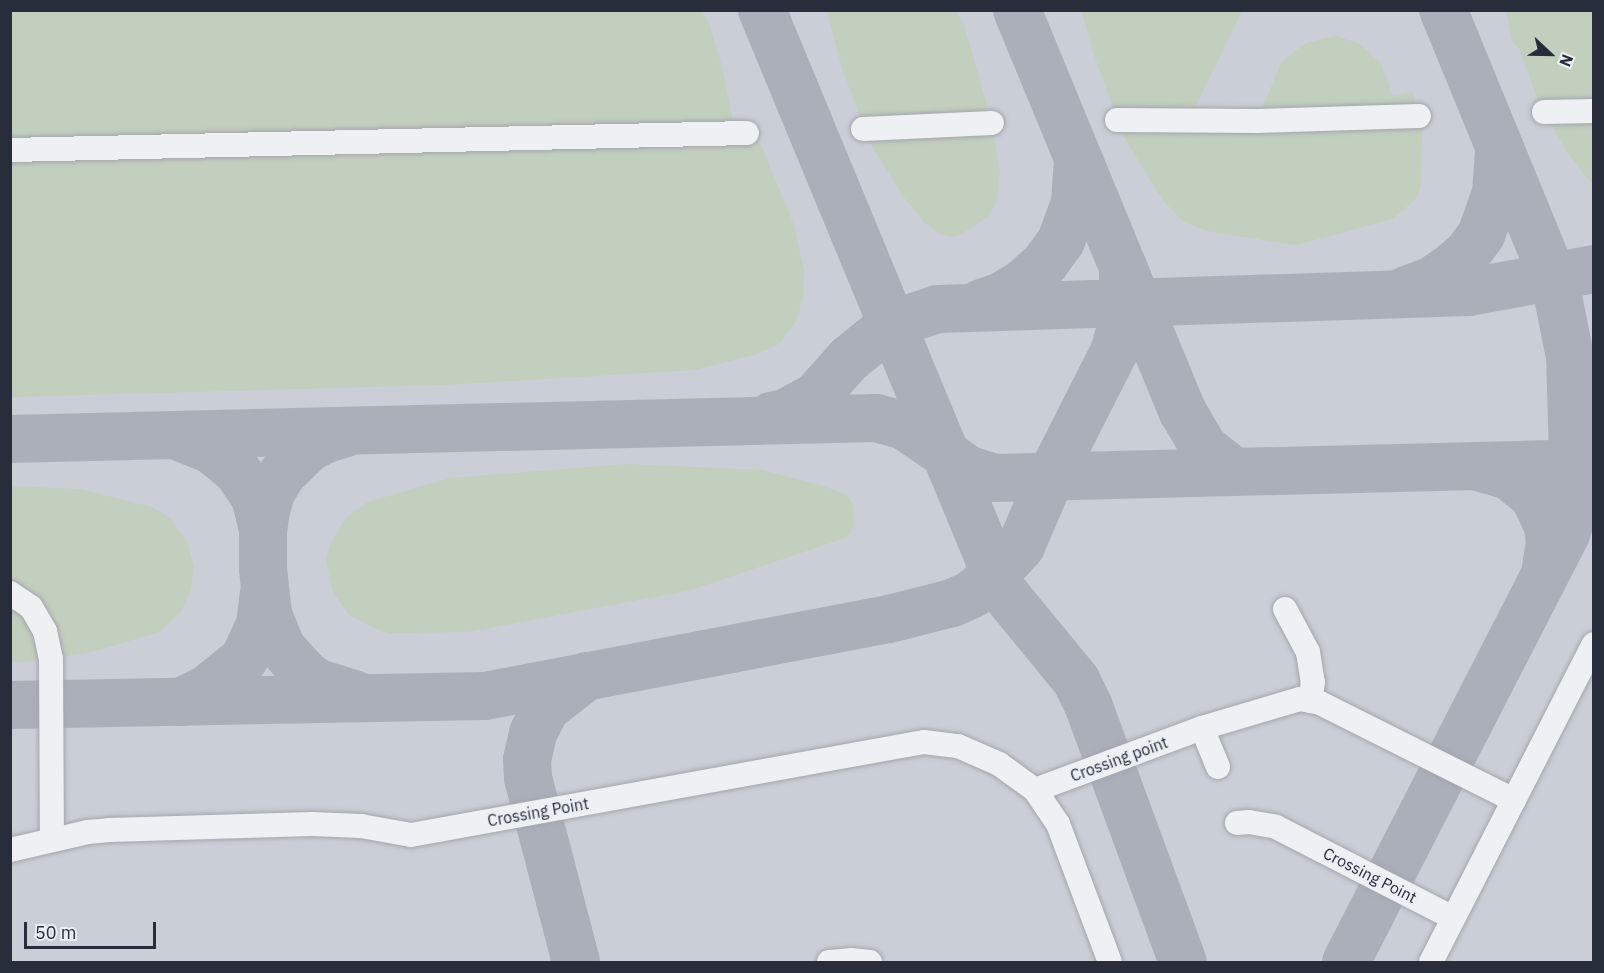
<!DOCTYPE html>
<style>
body{margin:0}
#map{position:relative;width:1604px;height:973px;overflow:hidden;background:#dcdfe5;font-family:"IBM Plex Sans",sans-serif}
div>[style]{position:absolute}
.built>*{inset:0;background:#caced6}
.green>*{inset:0;background:#c2cebe}
.taxiway>*{height:48px;margin:-24px;padding:0 24px;transform-origin:24px;border-radius:24px;background:#aaafb9}
.roads{filter:drop-shadow(0 0 2px #a2a6ae) drop-shadow(0 0 2px #a2a6ae)}
.minor>*{height:24px;margin:-12px;padding:0 12px;transform-origin:12px;border-radius:12px;background:#eef0f4}
span{translate:-50% -50%;white-space:nowrap;text-align:center;line-height:1.15;-webkit-text-stroke:5px #ebeef3;paint-order:stroke}
.street-label{font-size:16px;color:#272d3a}
.frame{position:absolute;inset:0;border:12px solid #272d3a;pointer-events:none}
.north{position:absolute;left:1520px;top:24px;width:60px;height:60px;-webkit-text-stroke:4px #ebeef3;paint-order:stroke;rotate:112deg;font-size:16px;font-weight:700;line-height:24px;text-align:center;color:#272d3a}
.north::after{content:'';display:block;margin:auto;width:21px;height:27px;background:#272d3a;clip-path:polygon(50% 0,100% 100%,50% 72%,0 100%)}
.scale{position:absolute;left:24px;top:922px;width:132px;height:27px;box-sizing:border-box;border:3px solid #272d3a;border-top:0;padding-left:8px;font-size:18px;line-height:21px;white-space:nowrap;color:#272d3a;-webkit-text-stroke:4px #ebeef3;paint-order:stroke}
</style>
<div id="map">
<div class="built">
<div style="clip-path:polygon(10px 11px,1593px 11px,1593px 962px,11px 962px)"></div>
</div>
<div class="green">
<div style="clip-path:polygon(10px 11px,701px 11px,709px 23px,722px 67px,737px 142px,759px 140px,794px 225px,804px 270px,803px 297px,796px 322px,779px 344px,754px 355px,695px 370px,443px 385px,11px 397px)"></div>
<div style="clip-path:polygon(827px 11px,956px 11px,964px 25px,992px 123px,1000px 174px,997px 201px,989px 215px,970px 229px,955px 237px,940px 234px,925px 223px,903px 196px,871px 145px,842px 68px)"></div>
<div style="clip-path:polygon(1082px 11px,1242px 11px,1184px 130px,1254px 128px,1282px 61px,1306px 43px,1336px 36px,1360px 44px,1381px 64px,1393px 96px,1413px 92px,1422px 128px,1421px 186px,1415px 200px,1392px 219px,1296px 245px,1211px 232px,1184px 222px,1162px 199px,1124px 137px,1092px 49px)"></div>
<div style="clip-path:polygon(1506px 11px,1593px 11px,1593px 185px,1567px 152px,1540px 105px,1519px 48px,1513px 43px)"></div>
<div style="clip-path:polygon(626px 464px,761px 470px,823px 486px,847px 495px,853px 504px,854px 525px,850px 534px,842px 539px,691px 590px,468px 632px,390px 633px,380px 631px,349px 615px,333px 592px,326px 561px,330px 545px,345px 519px,368px 502px,450px 478px)"></div>
<div style="clip-path:polygon(11px 486px,80px 489px,152px 507px,171px 519px,187px 541px,194px 566px,191px 589px,181px 612px,159px 632px,99px 650px,51px 659px,11px 663px)"></div>
</div>
<div class="taxiway">
<div style="left:762px;top:10px;width:628px;rotate:67.52deg"></div>
<div style="left:1002px;top:590px;width:117px;rotate:50.6deg"></div>
<div style="left:1076px;top:680px;width:30px;rotate:64deg"></div>
<div style="left:1089px;top:707px;width:272px;rotate:69.8deg"></div>
<div style="left:1017px;top:10px;width:435px;rotate:67.6deg"></div>
<div style="left:1183px;top:412px;width:42px;rotate:59.7deg"></div>
<div style="left:1204px;top:448px;width:37px;rotate:38deg"></div>
<div style="left:1406px;top:290px;width:27px;rotate:-20deg"></div>
<div style="left:1431px;top:281px;width:22px;rotate:-34deg"></div>
<div style="left:1449px;top:269px;width:23px;rotate:-40deg"></div>
<div style="left:1467px;top:254px;width:24px;rotate:-54deg"></div>
<div style="left:1481px;top:235px;width:45px;rotate:-70.3deg"></div>
<div style="left:1496px;top:193px;width:42px;rotate:-85.9deg"></div>
<div style="left:981px;top:303px;width:20px;rotate:-18deg"></div>
<div style="left:1000px;top:297px;width:26px;rotate:-31deg"></div>
<div style="left:1022px;top:284px;width:31px;rotate:-42deg"></div>
<div style="left:1045px;top:263px;width:27px;rotate:-54deg"></div>
<div style="left:1061px;top:241px;width:40px;rotate:-69.8deg"></div>
<div style="left:1075px;top:203px;width:44px;rotate:-86.1deg"></div>
<div style="left:771px;top:416px;width:14px;rotate:-12deg"></div>
<div style="left:785px;top:413px;width:34px;rotate:-28deg"></div>
<div style="left:815px;top:397px;width:51px;rotate:-48.2deg"></div>
<div style="left:849px;top:359px;width:55px;rotate:-39.1deg"></div>
<div style="left:892px;top:324px;width:48px;rotate:-18.1deg"></div>
<div style="left:938px;top:309px;width:531px;rotate:-1.83deg"></div>
<div style="left:1469px;top:292px;width:127px;rotate:-10.4deg"></div>
<div style="left:346px;top:433px;width:21px;rotate:163deg"></div>
<div style="left:326px;top:439px;width:19px;rotate:152deg"></div>
<div style="left:309px;top:448px;width:37px;rotate:136deg"></div>
<div style="left:282px;top:474px;width:22px;rotate:120deg"></div>
<div style="left:271px;top:493px;width:19px;rotate:106deg"></div>
<div style="left:266px;top:511px;width:19px;rotate:99deg"></div>
<div style="left:263px;top:530px;width:39px;rotate:90deg"></div>
<div style="left:263px;top:569px;width:45px;rotate:83.7deg"></div>
<div style="left:268px;top:614px;width:35px;rotate:68deg"></div>
<div style="left:281px;top:647px;width:36px;rotate:48deg"></div>
<div style="left:305px;top:674px;width:16px;rotate:35deg"></div>
<div style="left:318px;top:683px;width:38px;rotate:17deg"></div>
<div style="left:177px;top:436px;width:38px;rotate:22deg"></div>
<div style="left:212px;top:450px;width:34px;rotate:40deg"></div>
<div style="left:238px;top:472px;width:30px;rotate:56deg"></div>
<div style="left:255px;top:497px;width:34px;rotate:76deg"></div>
<div style="left:10px;top:439px;width:866px;rotate:-1.39deg"></div>
<div style="left:876px;top:418px;width:28px;rotate:15deg"></div>
<div style="left:903px;top:425px;width:80px;rotate:34.3deg"></div>
<div style="left:969px;top:470px;width:27px;rotate:17deg"></div>
<div style="left:995px;top:478px;width:599px;rotate:-1.43deg"></div>
<div style="left:1478px;top:467px;width:32px;rotate:16deg"></div>
<div style="left:1509px;top:476px;width:32px;rotate:39deg"></div>
<div style="left:1534px;top:496px;width:33px;rotate:65deg"></div>
<div style="left:1548px;top:526px;width:16px;rotate:83deg"></div>
<div style="left:1550px;top:542px;width:26px;rotate:99deg"></div>
<div style="left:181px;top:702px;width:29px;rotate:-27deg"></div>
<div style="left:207px;top:689px;width:48px;rotate:-39deg"></div>
<div style="left:244px;top:659px;width:38px;rotate:-65deg"></div>
<div style="left:260px;top:625px;width:32px;rotate:-83deg"></div>
<div style="left:10px;top:705px;width:475px;rotate:-1.1deg"></div>
<div style="left:485px;top:696px;width:411px;rotate:-10.8deg"></div>
<div style="left:889px;top:619px;width:65px;rotate:-14.3deg"></div>
<div style="left:952px;top:603px;width:22px;rotate:-24deg"></div>
<div style="left:972px;top:594px;width:30px;rotate:-40deg"></div>
<div style="left:995px;top:575px;width:39px;rotate:-48deg"></div>
<div style="left:1021px;top:546px;width:76px;rotate:-66.8deg"></div>
<div style="left:1051px;top:476px;width:139px;rotate:-63.1deg"></div>
<div style="left:1114px;top:352px;width:33px;rotate:-74deg"></div>
<div style="left:1123px;top:320px;width:53px;rotate:-90deg"></div>
<div style="left:576px;top:962px;width:190px;rotate:-104.6deg"></div>
<div style="left:528px;top:778px;width:18px;rotate:-93deg"></div>
<div style="left:527px;top:760px;width:28px;rotate:-77deg"></div>
<div style="left:533px;top:733px;width:28px;rotate:-63deg"></div>
<div style="left:546px;top:708px;width:52px;rotate:-38deg"></div>
<div style="left:1346px;top:962px;width:481px;rotate:-62.8deg"></div>
<div style="left:1566px;top:534px;width:24px;rotate:-73deg"></div>
<div style="left:1573px;top:511px;width:22px;rotate:-87deg"></div>
<div style="left:1574px;top:489px;width:132px;rotate:-91.7deg"></div>
<div style="left:1570px;top:357px;width:66px;rotate:-101.3deg"></div>
<div style="left:1557px;top:292px;width:31px;rotate:-109deg"></div>
<div style="left:1547px;top:263px;width:274px;rotate:-112.3deg"></div>
</div>
<div class="roads">
<div class="minor">
<div style="left:1544px;top:112px;width:50px;rotate:-1.1deg"></div>
<div style="left:1117px;top:120px;width:140px;rotate:0.4deg"></div>
<div style="left:1257px;top:121px;width:162px;rotate:-1.8deg"></div>
<div style="left:863px;top:129px;width:129px;rotate:-2.7deg"></div>
<div style="left:10px;top:150px;width:737px;rotate:-1.32deg"></div>
<div style="left:10px;top:593px;width:25px;rotate:34deg"></div>
<div style="left:31px;top:607px;width:28px;rotate:60deg"></div>
<div style="left:45px;top:631px;width:29px;rotate:78deg"></div>
<div style="left:51px;top:659px;width:180px;rotate:89.7deg"></div>
<div style="left:1285px;top:609px;width:49px;rotate:61.9deg"></div>
<div style="left:1308px;top:652px;width:30px;rotate:81deg"></div>
<div style="left:1313px;top:682px;width:19px;rotate:99deg"></div>
<div style="left:1202px;top:728px;width:42px;rotate:67.7deg"></div>
<div style="left:1035px;top:790px;width:178px;rotate:-20.4deg"></div>
<div style="left:1202px;top:728px;width:102px;rotate:-16.5deg"></div>
<div style="left:1300px;top:699px;width:20px;rotate:11deg"></div>
<div style="left:1320px;top:703px;width:217px;rotate:26.6deg"></div>
<div style="left:1237px;top:823px;width:12px;rotate:-5deg"></div>
<div style="left:1249px;top:822px;width:27px;rotate:10deg"></div>
<div style="left:1276px;top:827px;width:199px;rotate:27.2deg"></div>
<div style="left:10px;top:850px;width:80px;rotate:-13deg"></div>
<div style="left:88px;top:832px;width:21px;rotate:-5deg"></div>
<div style="left:109px;top:830px;width:203px;rotate:-1.7deg"></div>
<div style="left:312px;top:824px;width:49px;rotate:2.3deg"></div>
<div style="left:361px;top:826px;width:51px;rotate:10.2deg"></div>
<div style="left:411px;top:835px;width:521px;rotate:-10.28deg"></div>
<div style="left:924px;top:742px;width:34px;rotate:7deg"></div>
<div style="left:958px;top:746px;width:45px;rotate:23.7deg"></div>
<div style="left:999px;top:764px;width:44px;rotate:35.8deg"></div>
<div style="left:1035px;top:790px;width:41px;rotate:55.9deg"></div>
<div style="left:1058px;top:824px;width:147px;rotate:69.4deg"></div>
<div style="left:829px;top:962px;width:22px;rotate:-5deg"></div>
<div style="left:851px;top:960px;width:19px;rotate:6deg"></div>
<div style="left:1431px;top:962px;width:357px;rotate:-62.9deg"></div>
</div>
</div>
<div class="street-label">
<span style="left:1119px;top:759px;rotate:-20deg">Crossing point</span>
<span style="left:538px;top:812px;rotate:-10deg">Crossing Point</span>
<span style="left:1370px;top:875px;rotate:27deg">Crossing Point</span>
</div>
<div class="frame"></div>
<div class="north">N</div>
<div class="scale">50 m</div>
</div>
